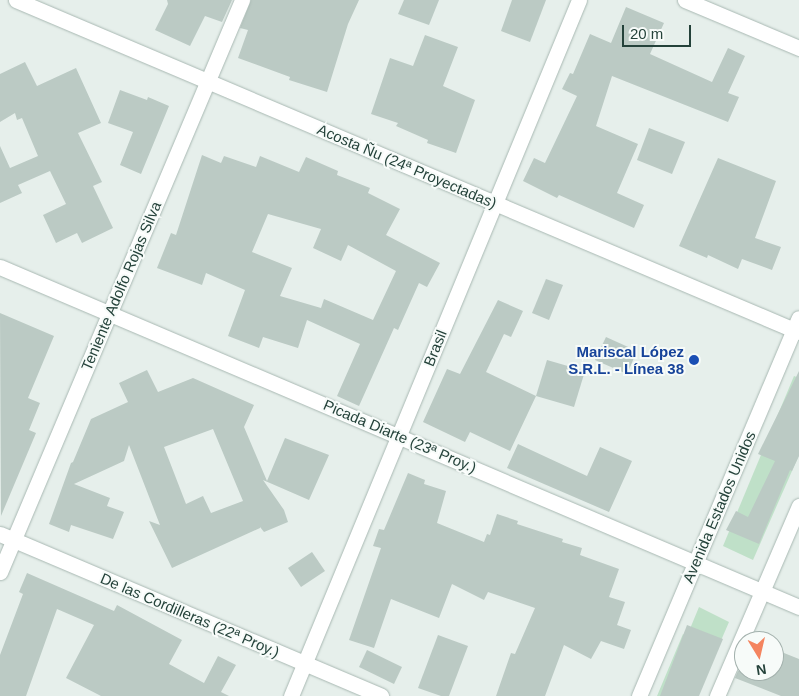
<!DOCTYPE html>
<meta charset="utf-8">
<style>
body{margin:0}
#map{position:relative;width:799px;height:696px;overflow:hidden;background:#e6efeb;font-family:Helvetica,sans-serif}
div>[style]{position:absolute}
.green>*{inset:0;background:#bfe0c8}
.building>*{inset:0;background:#bbcac4}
.roads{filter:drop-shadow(0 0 1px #a8b8b2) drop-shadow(0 0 1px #a8b8b2)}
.minor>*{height:15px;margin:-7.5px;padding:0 7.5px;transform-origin:7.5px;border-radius:7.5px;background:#fff}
.dots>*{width:14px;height:14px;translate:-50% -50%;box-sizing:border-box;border:2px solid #f7fbf9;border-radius:50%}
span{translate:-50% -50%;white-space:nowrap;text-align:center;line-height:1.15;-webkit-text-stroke:4px #f7fbf9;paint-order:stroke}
.street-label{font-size:15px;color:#24423a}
.transit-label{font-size:15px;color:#164399;font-weight:700}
.right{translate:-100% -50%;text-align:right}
.north{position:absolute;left:734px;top:631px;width:50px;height:50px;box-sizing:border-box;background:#f7fbf9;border:1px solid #a3b1ad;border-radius:50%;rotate:171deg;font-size:14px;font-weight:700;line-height:20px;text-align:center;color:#24423a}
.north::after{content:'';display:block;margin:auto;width:18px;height:22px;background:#f4845f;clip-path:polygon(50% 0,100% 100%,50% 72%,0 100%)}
.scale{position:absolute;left:622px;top:25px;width:69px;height:22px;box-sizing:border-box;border:2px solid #24423a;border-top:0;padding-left:6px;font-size:15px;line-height:18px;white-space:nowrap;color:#24423a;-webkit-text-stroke:4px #f7fbf9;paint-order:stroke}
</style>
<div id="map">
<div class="green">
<div style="clip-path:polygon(794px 376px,799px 378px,799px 455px,753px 560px,723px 546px)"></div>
<div style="clip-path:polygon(699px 607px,729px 622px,697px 696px,657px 696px,683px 634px,687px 636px)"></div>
</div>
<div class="building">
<div style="clip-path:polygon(167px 0,232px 0,222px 22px,205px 16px,190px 46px,155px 30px,168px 4px)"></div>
<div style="clip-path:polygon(251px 0,359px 0,348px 24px,327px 92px,289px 80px,290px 77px,238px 58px,248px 30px,240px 28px)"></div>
<div style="clip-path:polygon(404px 0,439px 0,429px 25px,398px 14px)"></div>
<div style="clip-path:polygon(512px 0,546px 0,530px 42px,501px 31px)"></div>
<div style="clip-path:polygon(626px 7px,664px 23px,650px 54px,712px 82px,728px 48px,745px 56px,728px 93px,739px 97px,728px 122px,612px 76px,596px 126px,638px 144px,617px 193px,644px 205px,634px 228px,559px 195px,557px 198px,523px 181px,534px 158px,545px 163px,577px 96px,562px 89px,570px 73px,573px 74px,590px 34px,611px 43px)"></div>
<div style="clip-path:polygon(425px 35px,458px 47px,443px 86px,475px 100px,456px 153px,427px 143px,428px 140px,396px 126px,398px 123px,371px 114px,390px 58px,413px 66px)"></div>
<div style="clip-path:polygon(25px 62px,37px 86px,76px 68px,101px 123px,78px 133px,102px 182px,93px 186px,113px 228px,82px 243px,77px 233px,56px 243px,43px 215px,66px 204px,50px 171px,18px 185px,22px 193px,0 203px,0 146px,10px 168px,38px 156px,22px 118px,17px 120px,15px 113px,0 122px,0 74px)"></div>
<div style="clip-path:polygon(120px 90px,147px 100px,148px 97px,169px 106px,141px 174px,120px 165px,133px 132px,108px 123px)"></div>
<div style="clip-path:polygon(649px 128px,685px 142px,672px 174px,637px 160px)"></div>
<div style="clip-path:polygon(evenodd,202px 155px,221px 163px,224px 156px,256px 167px,260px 156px,299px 172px,306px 157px,338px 171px,337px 175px,370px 188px,368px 193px,400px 209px,386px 235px,440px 263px,427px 287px,419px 283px,398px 330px,394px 328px,359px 406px,337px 396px,360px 344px,307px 320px,298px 348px,263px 337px,259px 348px,228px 336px,245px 290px,206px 273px,202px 285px,157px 268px,171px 233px,176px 235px,202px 155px,268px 214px,321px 229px,313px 248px,341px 261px,348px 245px,396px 271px,373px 320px,324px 299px,321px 308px,280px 296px,292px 268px,252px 252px,268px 214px)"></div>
<div style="clip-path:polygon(718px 158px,776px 181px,755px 238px,781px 247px,772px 270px,742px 259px,738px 269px,708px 255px,707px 258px,679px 246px)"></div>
<div style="clip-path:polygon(546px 279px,563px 285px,549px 320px,532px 313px)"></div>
<div style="clip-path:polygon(498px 300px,523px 311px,511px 337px,504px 334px,486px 372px,536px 396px,510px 451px,470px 432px,465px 442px,423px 422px,447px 369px,460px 374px)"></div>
<div style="clip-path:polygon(0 313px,54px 336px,28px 398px,40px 403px,29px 430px,36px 433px,1px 516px)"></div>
<div style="clip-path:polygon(606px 337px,637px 351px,627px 374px,595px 360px)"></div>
<div style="clip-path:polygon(547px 360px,585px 371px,574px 407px,536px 396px)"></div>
<div style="clip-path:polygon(evenodd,147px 370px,158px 392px,193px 378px,254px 405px,244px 427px,267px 481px,285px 438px,329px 455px,309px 500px,263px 480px,284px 510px,288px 522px,264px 532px,260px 527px,260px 528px,172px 568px,149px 521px,160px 525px,129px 445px,124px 461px,74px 484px,110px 498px,107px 506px,124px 512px,113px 539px,71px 525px,69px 532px,49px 524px,71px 463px,73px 462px,91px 419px,128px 402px,119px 383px,147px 370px,213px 429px,243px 501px,211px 513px,203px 496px,186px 504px,164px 447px,213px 429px)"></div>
<div style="clip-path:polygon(799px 371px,799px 456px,792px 471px,790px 470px,759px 544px,726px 530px,736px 511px,748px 517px,775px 461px,758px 454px)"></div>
<div style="clip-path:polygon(518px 444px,587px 476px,600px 447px,632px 461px,609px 512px,507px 468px)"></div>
<div style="clip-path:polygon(408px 473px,425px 480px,424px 484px,446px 491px,437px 523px,484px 542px,487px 534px,490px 535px,497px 514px,518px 521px,517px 524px,563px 539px,562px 542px,582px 548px,580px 555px,619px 569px,609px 597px,625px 602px,617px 625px,631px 630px,624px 649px,601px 641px,591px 659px,564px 645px,545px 696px,496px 696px,511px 653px,515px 654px,535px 608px,488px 592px,484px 600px,452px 584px,439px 618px,391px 599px,374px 648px,349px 640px,381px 548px,373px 546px,379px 529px,384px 530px)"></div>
<div style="clip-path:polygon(312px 552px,325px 571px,301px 587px,288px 568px)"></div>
<div style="clip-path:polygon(27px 573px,114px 611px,117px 605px,182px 640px,169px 664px,204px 683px,218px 656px,236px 665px,221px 692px,229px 696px,101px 696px,66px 678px,94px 625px,57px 609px,26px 696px,0 696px,0 655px,23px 594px,19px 592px)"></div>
<div style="clip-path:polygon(687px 625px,723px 639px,699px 696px,660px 696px)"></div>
<div style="clip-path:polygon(438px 635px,468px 646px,449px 696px,441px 696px,418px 688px)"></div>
<div style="clip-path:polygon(774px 649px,799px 659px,799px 696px,781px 696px,735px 678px,738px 671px,774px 671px)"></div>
<div style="clip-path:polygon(367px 650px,402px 667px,394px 684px,359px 667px)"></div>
</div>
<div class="roads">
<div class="minor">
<div style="left:16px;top:0;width:850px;rotate:22.98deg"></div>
<div style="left:685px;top:0;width:124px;rotate:22.8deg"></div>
<div style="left:0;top:267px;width:868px;rotate:23.05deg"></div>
<div style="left:0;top:534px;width:414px;rotate:23deg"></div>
<div style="left:0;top:572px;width:621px;rotate:-67.07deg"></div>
<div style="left:291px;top:696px;width:753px;rotate:-67.52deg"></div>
<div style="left:639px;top:696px;width:410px;rotate:-67.1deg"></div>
<div style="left:717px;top:696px;width:207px;rotate:-66.7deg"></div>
</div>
</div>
<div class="dots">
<div style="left:694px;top:360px;background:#1a4fb4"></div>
</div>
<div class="street-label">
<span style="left:407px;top:166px;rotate:23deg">Acosta Ñu (24ª Proyectadas)</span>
<span style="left:121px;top:286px;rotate:-67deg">Teniente Adolfo Rojas Silva</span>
<span style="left:435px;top:348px;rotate:-68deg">Brasil</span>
<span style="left:400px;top:436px;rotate:23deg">Picada Diarte (23ª Proy.)</span>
<span style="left:719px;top:507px;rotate:-67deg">Avenida Estados Unidos</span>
<span style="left:190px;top:615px;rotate:23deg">De las Cordilleras (22ª Proy.)</span>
</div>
<div class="transit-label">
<span class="right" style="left:684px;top:360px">Mariscal López<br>S.R.L. - Línea 38</span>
</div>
<div class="north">N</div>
<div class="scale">20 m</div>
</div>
